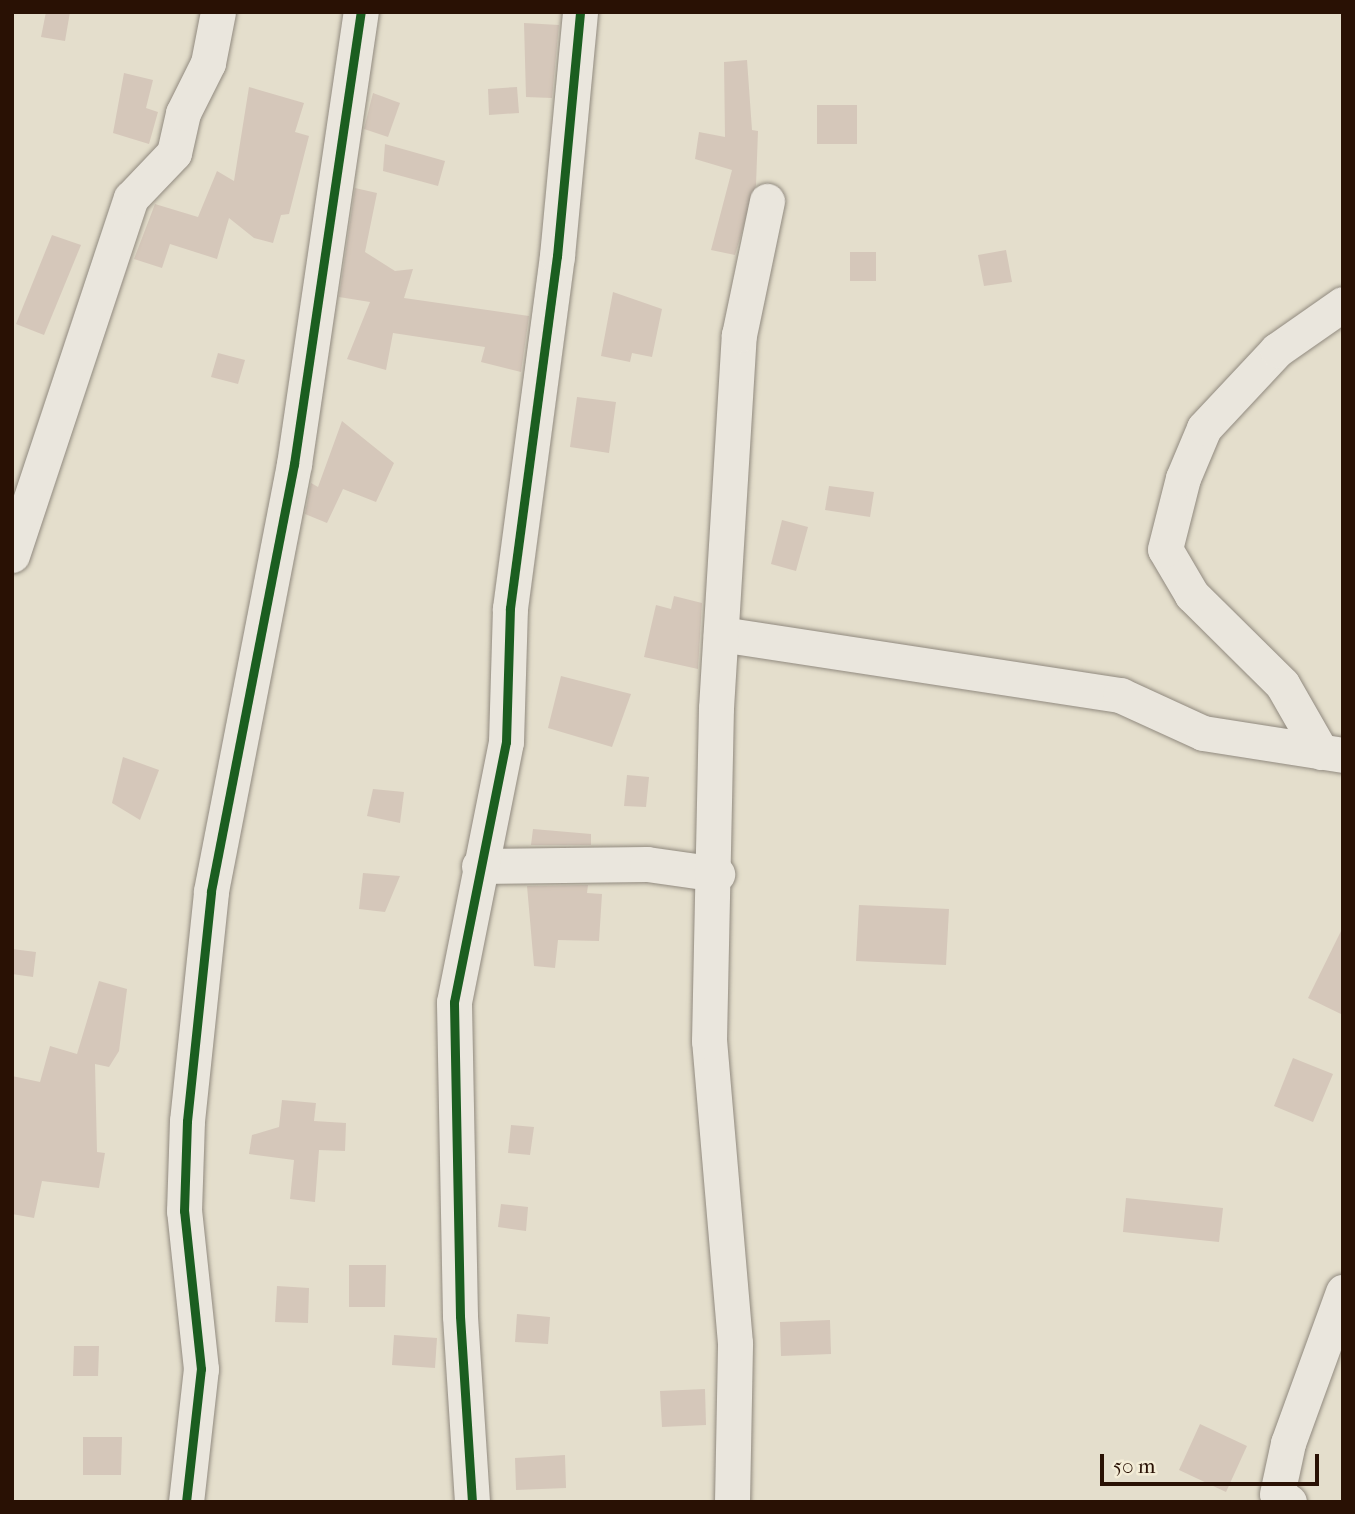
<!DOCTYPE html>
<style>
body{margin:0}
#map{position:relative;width:1355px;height:1514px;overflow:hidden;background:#e4decc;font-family:"IM FELL French Canon",serif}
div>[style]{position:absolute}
.building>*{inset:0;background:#d5c7ba}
.roads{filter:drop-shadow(0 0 2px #918a7f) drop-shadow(0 0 2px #918a7f)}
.street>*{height:35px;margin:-17.5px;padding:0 17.5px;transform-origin:17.5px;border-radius:17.5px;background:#eae6dd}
.cycleway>*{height:9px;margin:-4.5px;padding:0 4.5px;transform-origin:4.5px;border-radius:4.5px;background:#1b5e20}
span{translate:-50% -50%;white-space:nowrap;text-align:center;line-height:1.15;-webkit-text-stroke:5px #f4edd7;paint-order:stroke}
.frame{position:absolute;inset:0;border:14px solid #291104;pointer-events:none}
.scale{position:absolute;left:1100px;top:1454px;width:219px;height:32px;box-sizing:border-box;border:4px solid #291104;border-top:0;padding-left:9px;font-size:21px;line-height:24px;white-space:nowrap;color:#291104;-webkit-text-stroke:5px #f4edd7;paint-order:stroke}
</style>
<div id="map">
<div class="building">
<div style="clip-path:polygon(46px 12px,70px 12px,65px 41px,41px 37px)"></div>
<div style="clip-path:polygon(524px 23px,559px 25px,552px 98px,526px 97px)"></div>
<div style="clip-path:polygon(747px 60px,752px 130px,758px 131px,756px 185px,735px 255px,711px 250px,732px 170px,695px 159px,699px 132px,725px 137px,724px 62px)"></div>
<div style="clip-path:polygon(124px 73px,153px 80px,146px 108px,158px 112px,149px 144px,113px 133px)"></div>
<div style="clip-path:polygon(249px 87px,304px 103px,295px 132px,309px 136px,289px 214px,281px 215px,273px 243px,254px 238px,229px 218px,217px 259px,170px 244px,162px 268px,134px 259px,155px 204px,198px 217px,217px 171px,234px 181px)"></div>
<div style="clip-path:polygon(517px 87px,519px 113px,489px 115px,488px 89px)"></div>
<div style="clip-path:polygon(373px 93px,400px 103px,388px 137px,364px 129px)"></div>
<div style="clip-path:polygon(817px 105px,857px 105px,857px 144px,817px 144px)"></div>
<div style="clip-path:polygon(385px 144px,445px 161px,438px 186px,383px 171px)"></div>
<div style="clip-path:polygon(355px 188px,377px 193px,365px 252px,395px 271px,413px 269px,404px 298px,529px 316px,521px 372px,481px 362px,485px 347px,393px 333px,386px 370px,347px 359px,370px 302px,339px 297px)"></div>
<div style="clip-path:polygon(52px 235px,81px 245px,44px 335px,16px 324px)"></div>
<div style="clip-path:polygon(1006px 250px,1012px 282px,984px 286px,978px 255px)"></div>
<div style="clip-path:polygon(850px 252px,876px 252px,876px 281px,850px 281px)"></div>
<div style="clip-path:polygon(613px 292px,662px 309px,652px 357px,632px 353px,630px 362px,601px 356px)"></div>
<div style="clip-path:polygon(218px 353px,245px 360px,238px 384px,211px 377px)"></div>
<div style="clip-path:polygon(577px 397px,616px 402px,609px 453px,570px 447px)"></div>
<div style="clip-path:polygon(342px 421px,394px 463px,376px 502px,343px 489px,327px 523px,305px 514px,311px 483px,318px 487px)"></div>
<div style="clip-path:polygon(829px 486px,874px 492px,870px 517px,825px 510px)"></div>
<div style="clip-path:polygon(782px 520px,808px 527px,796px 571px,771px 564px)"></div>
<div style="clip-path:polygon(674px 596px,702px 603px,698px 669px,644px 657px,656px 605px,671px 609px)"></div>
<div style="clip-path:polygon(561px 676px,631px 694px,612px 747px,548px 728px)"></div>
<div style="clip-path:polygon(123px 757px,159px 770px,140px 820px,112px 803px)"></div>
<div style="clip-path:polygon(627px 775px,649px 777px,646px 807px,624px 806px)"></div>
<div style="clip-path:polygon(373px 789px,404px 792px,400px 823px,367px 816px)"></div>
<div style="clip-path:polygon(533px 829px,591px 834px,591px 845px,531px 845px)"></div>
<div style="clip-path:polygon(363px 873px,400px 876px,385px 912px,359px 909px)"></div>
<div style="clip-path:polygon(588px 885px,587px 893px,602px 894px,599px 941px,558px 940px,555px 968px,534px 966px,527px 886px)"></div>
<div style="clip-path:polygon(859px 905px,949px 909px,946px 965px,856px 961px)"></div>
<div style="clip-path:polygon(1343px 927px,1343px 1015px,1308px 998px)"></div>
<div style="clip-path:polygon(12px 949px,36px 952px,33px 977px,12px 974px)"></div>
<div style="clip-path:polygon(99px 981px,127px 989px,119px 1051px,109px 1067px,95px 1064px,97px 1152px,105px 1153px,99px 1188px,42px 1181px,34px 1218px,12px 1214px,12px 1076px,40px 1082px,50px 1046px,77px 1054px)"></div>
<div style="clip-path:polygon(1293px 1058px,1333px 1074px,1313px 1122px,1274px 1106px)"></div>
<div style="clip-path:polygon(282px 1100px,316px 1103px,314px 1121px,346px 1123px,345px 1151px,319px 1150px,315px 1202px,290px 1199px,294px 1160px,249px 1154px,252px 1135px,279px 1127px)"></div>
<div style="clip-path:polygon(511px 1125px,534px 1127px,530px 1155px,508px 1153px)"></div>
<div style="clip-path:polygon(1126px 1198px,1223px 1208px,1219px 1242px,1123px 1232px)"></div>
<div style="clip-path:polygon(501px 1204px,528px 1207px,526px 1231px,498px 1227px)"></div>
<div style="clip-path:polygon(349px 1265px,386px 1265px,385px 1307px,349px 1307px)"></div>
<div style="clip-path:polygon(277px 1286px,309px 1288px,308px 1323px,275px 1322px)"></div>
<div style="clip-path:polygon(517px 1314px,550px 1317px,548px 1344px,515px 1342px)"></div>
<div style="clip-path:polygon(830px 1320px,831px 1354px,781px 1356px,780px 1322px)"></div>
<div style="clip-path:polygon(394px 1335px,437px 1338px,435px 1368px,392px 1365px)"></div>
<div style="clip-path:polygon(74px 1346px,99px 1346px,98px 1376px,73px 1376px)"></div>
<div style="clip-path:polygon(705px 1389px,706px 1425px,662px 1427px,660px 1391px)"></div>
<div style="clip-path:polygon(1200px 1424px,1247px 1446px,1226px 1492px,1179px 1470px)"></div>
<div style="clip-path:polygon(83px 1437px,122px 1437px,121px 1475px,83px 1475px)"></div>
<div style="clip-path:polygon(565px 1455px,566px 1488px,516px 1490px,515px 1458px)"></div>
</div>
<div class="roads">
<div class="street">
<div style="left:12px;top:555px;width:376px;rotate:-71.6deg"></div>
<div style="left:131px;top:198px;width:62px;rotate:-46.3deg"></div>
<div style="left:174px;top:153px;width:41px;rotate:-77.3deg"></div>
<div style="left:183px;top:113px;width:56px;rotate:-63.4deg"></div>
<div style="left:208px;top:63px;width:52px;rotate:-78.9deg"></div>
<div style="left:721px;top:634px;width:404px;rotate:8.7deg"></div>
<div style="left:1120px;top:695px;width:91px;rotate:24.6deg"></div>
<div style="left:1203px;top:733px;width:142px;rotate:8.9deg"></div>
<div style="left:1321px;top:752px;width:78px;rotate:-119.8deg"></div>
<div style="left:1282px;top:684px;width:127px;rotate:-135.3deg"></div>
<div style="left:1192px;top:595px;width:53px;rotate:-120.4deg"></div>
<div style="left:1165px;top:549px;width:73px;rotate:-75.8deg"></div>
<div style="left:1183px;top:478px;width:54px;rotate:-67.2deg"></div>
<div style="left:1204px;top:428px;width:107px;rotate:-46.9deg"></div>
<div style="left:1277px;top:350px;width:80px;rotate:-34.9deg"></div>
<div style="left:479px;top:866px;width:168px;rotate:-0.7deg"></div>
<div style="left:647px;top:864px;width:71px;rotate:8.1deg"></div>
<div style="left:186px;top:1502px;width:134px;rotate:-83.6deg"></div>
<div style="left:201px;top:1369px;width:159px;rotate:-96.1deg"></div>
<div style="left:184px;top:1211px;width:90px;rotate:-88.1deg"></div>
<div style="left:187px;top:1121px;width:231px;rotate:-84deg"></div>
<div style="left:211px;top:891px;width:435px;rotate:-79deg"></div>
<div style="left:294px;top:464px;width:457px;rotate:-81.6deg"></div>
<div style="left:472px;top:1502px;width:186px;rotate:-93.7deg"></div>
<div style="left:460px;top:1316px;width:314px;rotate:-91.1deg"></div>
<div style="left:454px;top:1002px;width:265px;rotate:-78.7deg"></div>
<div style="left:506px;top:742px;width:134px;rotate:-88.3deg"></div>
<div style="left:510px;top:608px;width:355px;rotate:-82.4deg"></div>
<div style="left:557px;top:256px;width:245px;rotate:-84.6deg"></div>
<div style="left:732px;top:1502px;width:159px;rotate:-88.9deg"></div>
<div style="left:735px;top:1343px;width:303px;rotate:-94.9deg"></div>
<div style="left:709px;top:1041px;width:333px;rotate:-88.8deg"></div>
<div style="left:716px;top:708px;width:374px;rotate:-86.5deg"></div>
<div style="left:739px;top:335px;width:137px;rotate:-78.2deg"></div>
<div style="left:1289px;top:1502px;width:14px;rotate:-146deg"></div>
<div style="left:1277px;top:1494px;width:52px;rotate:-77.8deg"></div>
<div style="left:1288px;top:1443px;width:161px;rotate:-70deg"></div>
</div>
</div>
<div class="cycleway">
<div style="left:186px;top:1502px;width:134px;rotate:-83.6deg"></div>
<div style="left:201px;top:1369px;width:159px;rotate:-96.1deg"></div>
<div style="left:184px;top:1211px;width:90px;rotate:-88.1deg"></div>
<div style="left:187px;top:1121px;width:231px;rotate:-84deg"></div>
<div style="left:211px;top:891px;width:435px;rotate:-79deg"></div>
<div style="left:294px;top:464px;width:457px;rotate:-81.6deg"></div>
<div style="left:472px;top:1502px;width:186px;rotate:-93.7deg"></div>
<div style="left:460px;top:1316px;width:314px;rotate:-91.1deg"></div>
<div style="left:454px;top:1002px;width:265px;rotate:-78.7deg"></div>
<div style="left:506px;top:742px;width:134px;rotate:-88.3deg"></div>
<div style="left:510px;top:608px;width:355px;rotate:-82.4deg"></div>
<div style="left:557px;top:256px;width:245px;rotate:-84.6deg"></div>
</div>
<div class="frame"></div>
<div class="scale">50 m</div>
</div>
